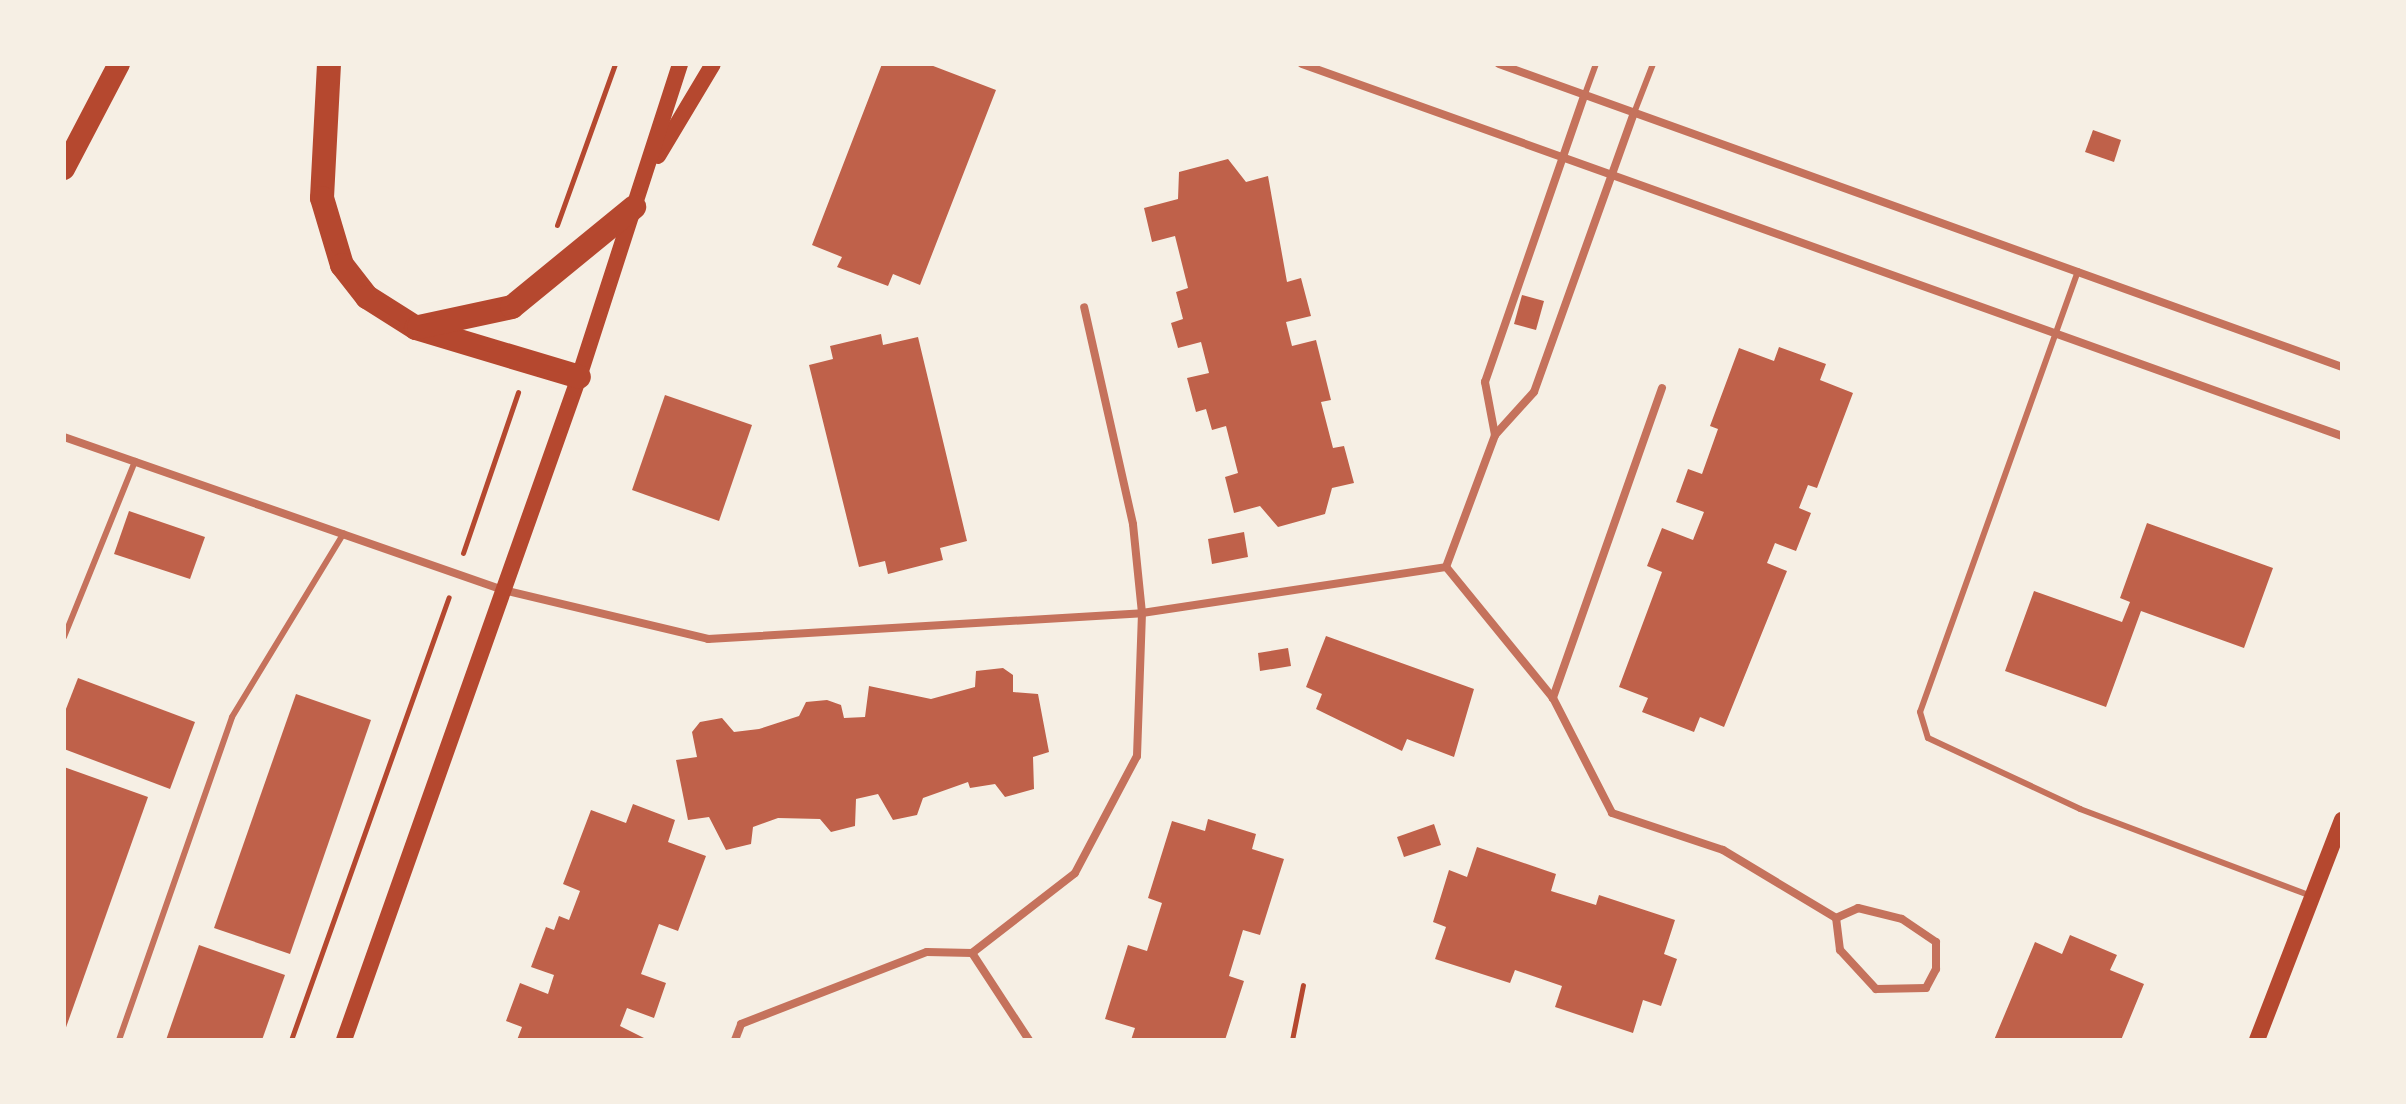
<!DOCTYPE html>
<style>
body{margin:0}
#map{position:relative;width:2406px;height:1104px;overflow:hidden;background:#f6efe4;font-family:Rubik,sans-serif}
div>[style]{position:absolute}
.building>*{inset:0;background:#bf614a}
.path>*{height:5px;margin:-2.5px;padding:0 2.5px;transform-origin:2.5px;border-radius:2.5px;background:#b5482f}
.service>*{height:6px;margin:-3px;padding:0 3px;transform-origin:3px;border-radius:3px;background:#c5725c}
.minor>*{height:8px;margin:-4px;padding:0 4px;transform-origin:4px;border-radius:4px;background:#c5725c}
.secondary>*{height:16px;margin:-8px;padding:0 8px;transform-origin:8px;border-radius:8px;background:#b5482f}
.trunk>*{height:22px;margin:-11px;padding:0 11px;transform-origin:11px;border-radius:11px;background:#b5482f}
.motorway>*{height:24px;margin:-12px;padding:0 12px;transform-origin:12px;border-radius:12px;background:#b5482f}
span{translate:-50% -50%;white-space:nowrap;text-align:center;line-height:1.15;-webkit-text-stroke:8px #f6efe4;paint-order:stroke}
.frame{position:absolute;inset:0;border:66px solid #f6efe4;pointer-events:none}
</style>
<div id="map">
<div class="building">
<div style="clip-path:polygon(882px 64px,928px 64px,996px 90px,920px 285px,893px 274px,888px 286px,837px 267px,842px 257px,812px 245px)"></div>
<div style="clip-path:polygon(2093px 130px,2121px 140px,2114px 162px,2085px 152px)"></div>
<div style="clip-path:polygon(1228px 159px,1246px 182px,1268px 176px,1287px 282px,1301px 278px,1311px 316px,1286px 322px,1292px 346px,1316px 340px,1331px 400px,1321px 402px,1333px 448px,1344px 446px,1354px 483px,1332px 488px,1325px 514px,1278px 527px,1260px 506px,1234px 513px,1225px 477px,1238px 473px,1226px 426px,1212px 430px,1206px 409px,1196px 412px,1187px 378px,1209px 373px,1201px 342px,1178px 348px,1171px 323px,1183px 319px,1176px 292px,1188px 288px,1175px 236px,1152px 242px,1144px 208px,1178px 199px,1179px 172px)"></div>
<div style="clip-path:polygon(1522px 295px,1544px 301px,1536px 330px,1514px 324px)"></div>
<div style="clip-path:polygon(881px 334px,883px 345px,918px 337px,967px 541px,940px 548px,943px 560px,888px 574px,885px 561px,859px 567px,809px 365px,833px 359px,830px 346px)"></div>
<div style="clip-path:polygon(1779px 347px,1826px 364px,1820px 380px,1853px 393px,1817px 488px,1808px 485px,1799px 508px,1811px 513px,1796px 551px,1775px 543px,1767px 563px,1787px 571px,1724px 727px,1700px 717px,1694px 732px,1642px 712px,1648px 698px,1619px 687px,1662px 572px,1647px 566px,1662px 528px,1693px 540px,1704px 512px,1676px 502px,1688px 469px,1702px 474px,1718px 429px,1710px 426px,1739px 348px,1774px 361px)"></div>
<div style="clip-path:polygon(665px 395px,752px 425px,719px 521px,632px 490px)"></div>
<div style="clip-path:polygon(129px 511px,205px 537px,190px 579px,114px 554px)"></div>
<div style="clip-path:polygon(2147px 523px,2273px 568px,2244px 648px,2141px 611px,2106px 707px,2005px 671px,2034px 591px,2122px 622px,2130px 602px,2120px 598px)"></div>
<div style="clip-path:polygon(1244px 532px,1248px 557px,1212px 564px,1208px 539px)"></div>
<div style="clip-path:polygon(1326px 636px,1474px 689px,1454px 757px,1407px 739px,1402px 751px,1316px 709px,1322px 694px,1306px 687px)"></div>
<div style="clip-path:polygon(1288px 648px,1291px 666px,1260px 671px,1258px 653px)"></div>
<div style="clip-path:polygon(1003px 668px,1013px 675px,1013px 692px,1038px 694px,1049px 752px,1033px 757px,1034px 789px,1005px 797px,995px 784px,970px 788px,968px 782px,923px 798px,917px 815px,893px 820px,878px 794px,856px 799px,855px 826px,831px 832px,820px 819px,778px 818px,753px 827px,751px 844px,726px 850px,709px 817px,688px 820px,676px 760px,697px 757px,692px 732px,700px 722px,722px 718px,734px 732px,759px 729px,799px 716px,806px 702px,827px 700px,841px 705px,844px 718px,865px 717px,869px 686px,931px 699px,975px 687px,976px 671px)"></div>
<div style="clip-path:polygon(78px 678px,195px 722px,170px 789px,64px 749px,64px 714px)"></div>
<div style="clip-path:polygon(296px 694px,371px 720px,290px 954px,214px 928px)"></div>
<div style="clip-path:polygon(64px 767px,148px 797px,64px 1033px)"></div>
<div style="clip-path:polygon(633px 804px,675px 820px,668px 842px,706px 856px,678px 931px,659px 924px,641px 974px,666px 983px,654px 1018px,627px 1008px,620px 1026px,648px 1040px,517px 1040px,522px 1027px,506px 1021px,520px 983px,548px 994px,554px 975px,531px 967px,546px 927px,554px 930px,559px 916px,569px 920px,580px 891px,563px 884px,591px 810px,626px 823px)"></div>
<div style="clip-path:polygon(1208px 819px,1256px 834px,1252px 849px,1284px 859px,1260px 935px,1243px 930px,1229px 976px,1244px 981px,1225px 1040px,1131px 1040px,1135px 1028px,1105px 1019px,1128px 945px,1147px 951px,1162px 903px,1148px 898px,1172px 821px,1205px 831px)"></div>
<div style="clip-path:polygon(1434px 824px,1441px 845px,1404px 857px,1397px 837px)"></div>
<div style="clip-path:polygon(1477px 847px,1556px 874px,1551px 891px,1596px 905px,1599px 895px,1675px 920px,1664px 954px,1677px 959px,1661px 1006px,1643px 1000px,1633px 1033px,1555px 1007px,1562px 986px,1515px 970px,1510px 983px,1435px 959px,1446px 927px,1433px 922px,1449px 870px,1467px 877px)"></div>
<div style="clip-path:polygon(2070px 935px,2117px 955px,2110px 970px,2144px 984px,2121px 1040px,1994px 1040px,2035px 942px,2062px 954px)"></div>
<div style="clip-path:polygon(199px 945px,285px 975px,262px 1040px,166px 1040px)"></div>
</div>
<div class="path">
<div style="left:557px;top:225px;width:171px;rotate:-70.2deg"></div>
<div style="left:463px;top:553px;width:170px;rotate:-71.1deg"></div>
<div style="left:291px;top:1040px;width:470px;rotate:-70.4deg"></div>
<div style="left:1292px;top:1040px;width:56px;rotate:-78.7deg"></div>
</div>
<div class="service">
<div style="left:1585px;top:94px;width:32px;rotate:-70deg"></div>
<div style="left:1634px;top:113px;width:53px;rotate:-68.8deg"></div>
<div style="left:2078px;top:271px;width:468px;rotate:109.7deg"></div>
<div style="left:1920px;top:712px;width:27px;rotate:73deg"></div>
<div style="left:1928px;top:738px;width:168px;rotate:25deg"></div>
<div style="left:2080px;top:809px;width:245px;rotate:20.6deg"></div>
<div style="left:64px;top:637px;width:190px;rotate:-68deg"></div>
<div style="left:119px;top:1040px;width:342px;rotate:-70.7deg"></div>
<div style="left:232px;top:717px;width:215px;rotate:-58.7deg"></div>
</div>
<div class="minor">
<div style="left:1302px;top:64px;width:1105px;rotate:19.68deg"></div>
<div style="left:1499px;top:64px;width:896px;rotate:19.77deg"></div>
<div style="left:1662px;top:388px;width:329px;rotate:109.4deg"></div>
<div style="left:1553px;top:698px;width:129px;rotate:62.8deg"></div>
<div style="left:1612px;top:813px;width:117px;rotate:18.4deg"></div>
<div style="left:1723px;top:850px;width:132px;rotate:31deg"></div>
<div style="left:1836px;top:918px;width:24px;rotate:-24deg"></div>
<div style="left:1858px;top:908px;width:45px;rotate:14deg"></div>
<div style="left:1902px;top:919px;width:41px;rotate:34.1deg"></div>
<div style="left:1936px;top:942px;width:27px;rotate:90deg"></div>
<div style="left:1936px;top:969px;width:21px;rotate:118deg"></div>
<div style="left:1926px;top:988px;width:50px;rotate:178.9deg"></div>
<div style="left:1876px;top:989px;width:53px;rotate:-132.7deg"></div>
<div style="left:1840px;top:950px;width:32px;rotate:-97deg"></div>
<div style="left:1495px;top:435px;width:54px;rotate:-100.7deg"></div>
<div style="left:1485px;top:382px;width:305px;rotate:-70.9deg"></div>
<div style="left:64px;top:437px;width:465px;rotate:19.2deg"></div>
<div style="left:503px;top:590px;width:211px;rotate:13.4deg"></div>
<div style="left:708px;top:639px;width:435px;rotate:-3.4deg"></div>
<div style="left:1142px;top:613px;width:89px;rotate:-95.8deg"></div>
<div style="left:1133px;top:524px;width:222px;rotate:-102.7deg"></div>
<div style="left:1553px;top:698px;width:169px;rotate:-129.2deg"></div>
<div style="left:1446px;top:567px;width:141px;rotate:-69.6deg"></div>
<div style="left:1495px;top:435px;width:58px;rotate:-47.8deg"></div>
<div style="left:1534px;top:392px;width:296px;rotate:-70.3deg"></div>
<div style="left:735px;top:1040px;width:17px;rotate:-69deg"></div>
<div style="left:741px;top:1024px;width:199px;rotate:-21.2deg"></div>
<div style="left:927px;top:952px;width:45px;rotate:1.3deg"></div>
<div style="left:1029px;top:1040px;width:104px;rotate:-123.2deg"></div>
<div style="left:972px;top:953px;width:130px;rotate:-37.8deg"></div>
<div style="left:1075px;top:873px;width:132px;rotate:-62.1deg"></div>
<div style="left:1137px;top:756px;width:143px;rotate:-88deg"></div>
<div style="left:1142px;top:613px;width:307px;rotate:-8.6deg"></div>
</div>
<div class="secondary">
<div style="left:658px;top:156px;width:107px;rotate:-59.1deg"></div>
<div style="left:344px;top:1040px;width:703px;rotate:-70.48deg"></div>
<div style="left:579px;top:377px;width:329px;rotate:-72.1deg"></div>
<div style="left:2257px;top:1040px;width:236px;rotate:-68.9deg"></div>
</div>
<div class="trunk">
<div style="left:64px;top:169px;width:119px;rotate:-62.4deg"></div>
</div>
<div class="motorway">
<div style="left:329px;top:64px;width:134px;rotate:93deg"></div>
<div style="left:322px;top:198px;width:70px;rotate:73.4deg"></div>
<div style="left:342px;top:265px;width:41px;rotate:52deg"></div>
<div style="left:367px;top:297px;width:58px;rotate:32.3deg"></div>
<div style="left:416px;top:328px;width:170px;rotate:16.7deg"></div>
<div style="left:419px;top:327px;width:95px;rotate:-12.1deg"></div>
<div style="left:512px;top:307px;width:158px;rotate:-39.3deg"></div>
</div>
<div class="frame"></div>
</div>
